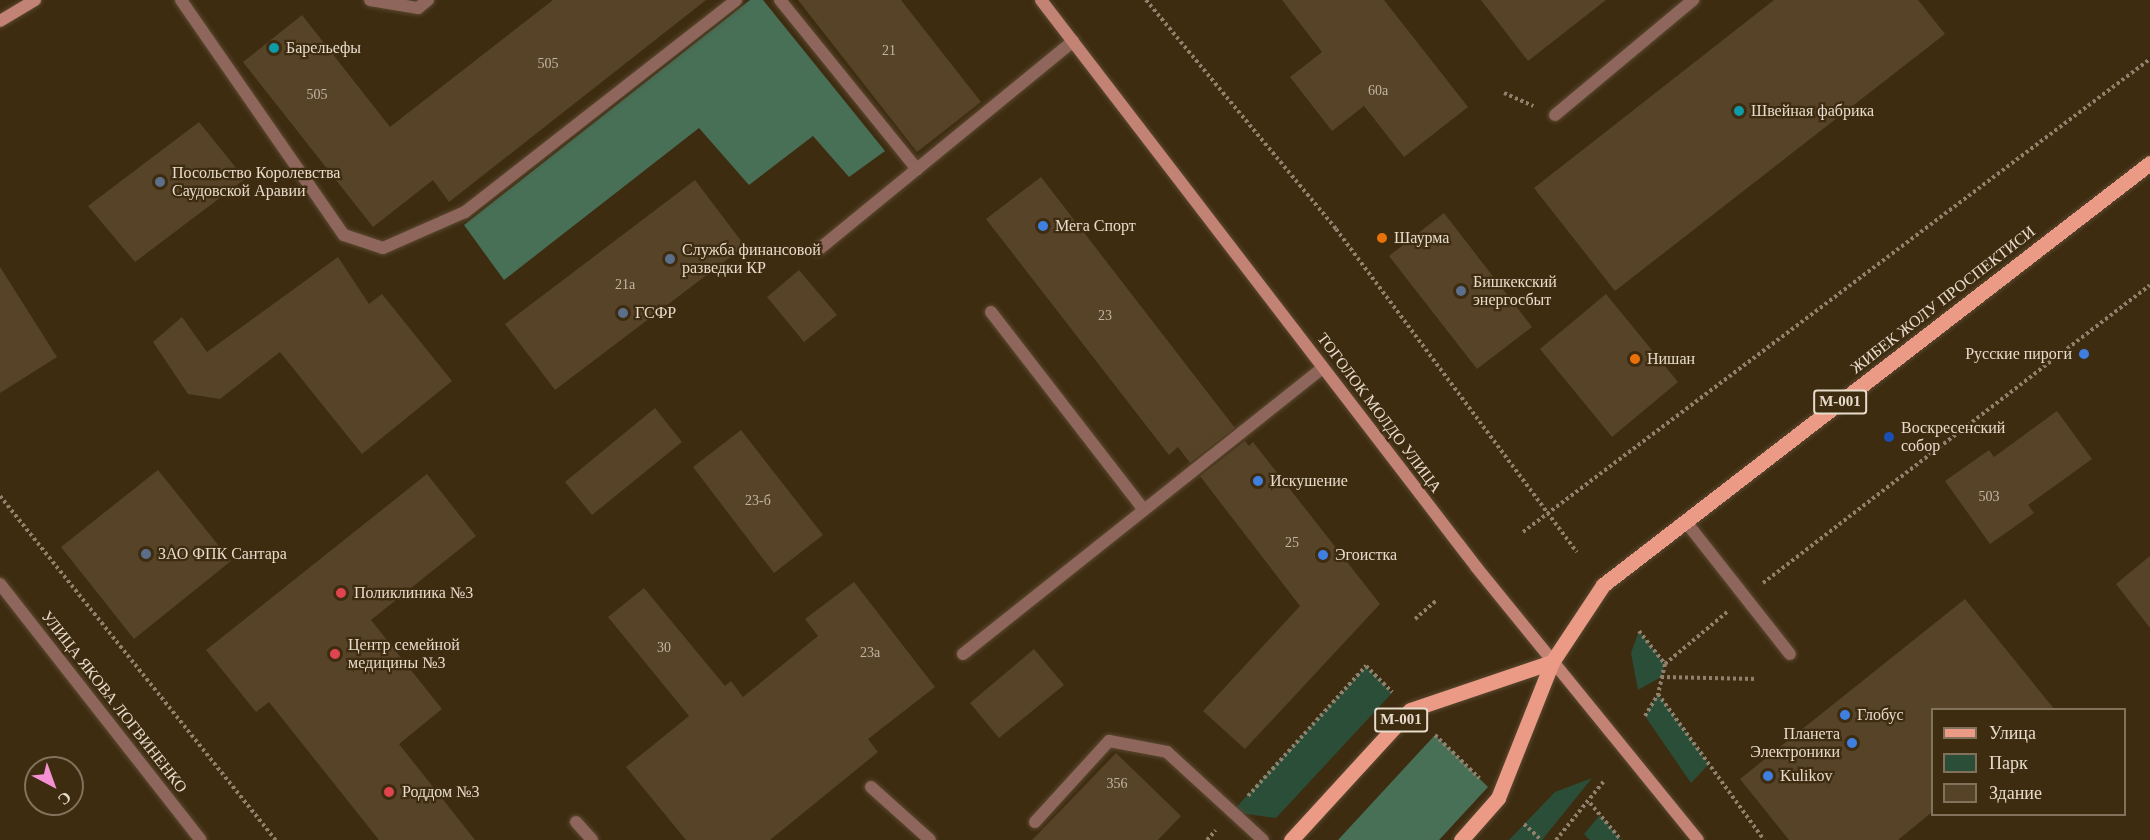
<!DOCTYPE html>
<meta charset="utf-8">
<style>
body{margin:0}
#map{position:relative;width:2150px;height:840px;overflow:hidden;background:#3e2c11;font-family:"Times New Roman",serif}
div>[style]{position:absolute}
.green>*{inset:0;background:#2b4e39}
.forest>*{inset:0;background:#477057}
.building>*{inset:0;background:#574328}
.path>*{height:4px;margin-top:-2px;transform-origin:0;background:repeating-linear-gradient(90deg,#90816c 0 3px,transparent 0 6px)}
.roads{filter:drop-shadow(0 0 2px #59482f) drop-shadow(0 0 2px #59482f)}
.service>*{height:12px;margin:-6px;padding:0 6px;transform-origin:6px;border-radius:6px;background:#8e665c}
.minor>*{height:12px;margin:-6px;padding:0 6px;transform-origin:6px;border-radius:6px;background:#8e665c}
.secondary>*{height:12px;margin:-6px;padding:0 6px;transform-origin:6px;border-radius:6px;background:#c38374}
.primary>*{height:15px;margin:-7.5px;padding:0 7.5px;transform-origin:7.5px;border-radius:7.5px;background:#eb9a86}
.dots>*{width:16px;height:16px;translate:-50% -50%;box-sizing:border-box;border:3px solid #3e2c11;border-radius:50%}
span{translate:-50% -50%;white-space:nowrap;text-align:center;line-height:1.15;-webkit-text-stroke:4.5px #3e2c11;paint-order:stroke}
.number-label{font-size:14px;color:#c3b5a3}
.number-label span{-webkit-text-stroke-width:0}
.shield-label span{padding:2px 4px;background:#3e2c11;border:2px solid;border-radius:4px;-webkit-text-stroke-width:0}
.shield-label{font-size:15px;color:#e7dbcc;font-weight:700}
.poi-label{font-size:16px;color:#e7dbcc}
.left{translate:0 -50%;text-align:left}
.right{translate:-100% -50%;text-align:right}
.street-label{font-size:16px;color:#e7dbcc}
.legend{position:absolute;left:1931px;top:708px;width:195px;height:108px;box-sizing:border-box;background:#3e2c11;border:2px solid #82725c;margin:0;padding:8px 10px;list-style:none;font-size:18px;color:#e7dbcc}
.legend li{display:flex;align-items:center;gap:12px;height:30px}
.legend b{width:30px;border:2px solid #82725c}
.north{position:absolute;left:24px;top:756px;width:60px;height:60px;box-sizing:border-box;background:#3e2c11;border:2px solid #82725c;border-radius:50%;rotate:139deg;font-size:16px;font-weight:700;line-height:24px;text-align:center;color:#e7dbcc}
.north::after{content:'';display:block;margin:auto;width:21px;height:27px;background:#f591d2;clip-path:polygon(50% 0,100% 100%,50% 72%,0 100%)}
</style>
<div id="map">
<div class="green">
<div style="clip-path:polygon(1639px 631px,1665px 664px,1661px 677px,1638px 690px,1631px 653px)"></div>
<div style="clip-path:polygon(1366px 666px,1392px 693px,1276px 818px,1232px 812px)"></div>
<div style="clip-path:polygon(1658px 694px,1709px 764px,1691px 783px,1645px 716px)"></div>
<div style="clip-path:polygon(1592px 778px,1542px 840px,1509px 840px,1555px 792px)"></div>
<div style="clip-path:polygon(1600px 815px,1621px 840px,1590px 840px,1584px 834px)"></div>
</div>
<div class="forest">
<div style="clip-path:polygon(750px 0,763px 0,885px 151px,849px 177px,813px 136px,749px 185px,699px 128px,504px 280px,464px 225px)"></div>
<div style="clip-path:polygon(1435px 735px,1488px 787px,1439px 840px,1338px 840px)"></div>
</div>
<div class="building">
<div style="clip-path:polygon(553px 0,706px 0,449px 202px,433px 180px,373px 227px,243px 62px,302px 15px,390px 127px)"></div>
<div style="clip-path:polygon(798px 0,901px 0,981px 102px,917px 152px)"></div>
<div style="clip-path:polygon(1282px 0,1384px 0,1468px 107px,1404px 157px,1364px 106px,1332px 131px,1290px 77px,1322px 52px)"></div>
<div style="clip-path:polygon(1481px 0,1606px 0,1528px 61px)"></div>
<div style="clip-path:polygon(1774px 0,1918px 0,1945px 34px,1615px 291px,1534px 188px)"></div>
<div style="clip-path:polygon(199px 122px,245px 179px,135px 262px,88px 206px)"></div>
<div style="clip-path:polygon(1041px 177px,1235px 428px,1190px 463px,1178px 447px,1169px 455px,986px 219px)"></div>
<div style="clip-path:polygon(695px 180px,745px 246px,555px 390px,505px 324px)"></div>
<div style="clip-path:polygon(1444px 213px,1532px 327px,1477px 369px,1389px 256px)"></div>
<div style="clip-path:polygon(338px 257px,369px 304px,382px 294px,452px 381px,362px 454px,280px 352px,220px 399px,188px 394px,153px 342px,182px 317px,207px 352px)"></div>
<div style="clip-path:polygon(0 267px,57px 357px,0 393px)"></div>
<div style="clip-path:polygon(799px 270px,837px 315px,804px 342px,767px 297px)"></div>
<div style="clip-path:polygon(1606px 294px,1678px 382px,1612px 437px,1540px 349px)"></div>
<div style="clip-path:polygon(655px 408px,682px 442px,592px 515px,565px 482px)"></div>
<div style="clip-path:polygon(2057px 411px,2092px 459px,2028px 505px,2034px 513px,1990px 544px,1945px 481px,1989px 450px,1994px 457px)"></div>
<div style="clip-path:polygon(741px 430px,823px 535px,774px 573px,693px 467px)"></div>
<div style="clip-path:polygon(1245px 441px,1249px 446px,1253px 442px,1380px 604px,1245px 749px,1203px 711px,1300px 606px,1200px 476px)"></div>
<div style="clip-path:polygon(158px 470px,231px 561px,134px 639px,61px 547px)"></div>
<div style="clip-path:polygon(427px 474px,476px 536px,371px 620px,442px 709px,399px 744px,475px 840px,379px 840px,269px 702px,256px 712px,206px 650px)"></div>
<div style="clip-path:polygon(2150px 556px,2150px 628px,2116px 584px)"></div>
<div style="clip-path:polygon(854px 582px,935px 687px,868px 739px,878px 752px,770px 840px,686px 840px,626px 767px,689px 716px,608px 617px,644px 588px,725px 686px,731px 681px,743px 697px,818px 636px,805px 619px)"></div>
<div style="clip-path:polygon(1965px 599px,2055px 710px,1932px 710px,1932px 812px,1898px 840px,1789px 840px,1740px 779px)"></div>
<div style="clip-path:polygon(1034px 649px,1064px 685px,999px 738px,970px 703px)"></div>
<div style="clip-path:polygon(1116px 753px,1181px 816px,1158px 840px,1032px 840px)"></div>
</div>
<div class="path">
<div style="left:1146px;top:0;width:298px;rotate:50.3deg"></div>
<div style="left:1336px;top:229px;width:403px;rotate:53.3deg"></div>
<div style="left:1504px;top:93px;width:32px;rotate:24deg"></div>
<div style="left:0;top:496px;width:441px;rotate:51.3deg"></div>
<div style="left:1523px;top:532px;width:785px;rotate:-37.03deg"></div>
<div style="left:1763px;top:583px;width:488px;rotate:-37.6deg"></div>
<div style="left:1727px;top:612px;width:81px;rotate:140deg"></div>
<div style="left:1665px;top:664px;width:31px;rotate:103deg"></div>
<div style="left:1658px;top:694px;width:180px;rotate:54deg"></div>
<div style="left:1415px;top:619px;width:29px;rotate:-41deg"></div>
<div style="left:1639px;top:631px;width:42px;rotate:51.8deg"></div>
<div style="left:1661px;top:677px;width:96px;rotate:1.2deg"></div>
<div style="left:1645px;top:716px;width:26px;rotate:-59deg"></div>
<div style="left:1435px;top:735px;width:62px;rotate:44.3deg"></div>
<div style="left:1248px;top:796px;width:176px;rotate:-47.8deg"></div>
<div style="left:1366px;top:666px;width:37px;rotate:45deg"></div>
<div style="left:1590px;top:803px;width:48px;rotate:50deg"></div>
<div style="left:1524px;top:824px;width:23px;rotate:43deg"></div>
<div style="left:1207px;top:840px;width:13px;rotate:-48deg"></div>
<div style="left:1556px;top:840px;width:77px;rotate:-50.8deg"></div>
</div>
<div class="roads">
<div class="service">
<div style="left:181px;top:0;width:286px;rotate:55.3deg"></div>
<div style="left:344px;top:235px;width:41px;rotate:18.4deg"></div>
<div style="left:383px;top:248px;width:90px;rotate:-23.7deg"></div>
<div style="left:465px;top:212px;width:344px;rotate:-38deg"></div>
<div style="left:780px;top:0;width:218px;rotate:51deg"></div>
<div style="left:1555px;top:115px;width:180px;rotate:-39.8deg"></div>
<div style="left:818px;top:250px;width:330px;rotate:-39.3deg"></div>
<div style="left:991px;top:312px;width:250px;rotate:52.3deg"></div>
<div style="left:1686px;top:522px;width:168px;rotate:51.8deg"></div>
<div style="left:963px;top:654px;width:460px;rotate:-38.5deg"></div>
<div style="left:871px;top:787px;width:79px;rotate:41.9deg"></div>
<div style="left:576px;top:822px;width:24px;rotate:48deg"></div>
<div style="left:1035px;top:822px;width:110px;rotate:-47.6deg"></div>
<div style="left:1109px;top:741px;width:59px;rotate:10.7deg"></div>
<div style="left:1167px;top:752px;width:130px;rotate:42.5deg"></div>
</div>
<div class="minor">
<div style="left:370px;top:0;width:49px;rotate:9.5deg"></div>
<div style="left:418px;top:8px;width:13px;rotate:-39deg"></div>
<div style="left:0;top:584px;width:325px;rotate:51.9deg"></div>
</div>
<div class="secondary">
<div style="left:1041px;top:0;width:716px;rotate:52.49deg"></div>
<div style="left:1477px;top:568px;width:350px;rotate:50.9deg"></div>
<div style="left:0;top:21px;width:41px;rotate:-31deg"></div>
</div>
<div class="primary">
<div style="left:1291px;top:840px;width:176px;rotate:-47.5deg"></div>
<div style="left:1410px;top:710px;width:150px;rotate:-18.7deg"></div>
<div style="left:1461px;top:840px;width:56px;rotate:-48.6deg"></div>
<div style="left:1498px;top:798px;width:146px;rotate:-68.3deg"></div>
<div style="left:1552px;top:662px;width:92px;rotate:-56.5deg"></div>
<div style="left:1603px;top:585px;width:691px;rotate:-37.65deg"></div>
</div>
</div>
<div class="dots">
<div style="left:274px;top:48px;background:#0f9aa8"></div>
<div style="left:1739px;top:111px;background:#0f9aa8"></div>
<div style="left:160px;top:182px;background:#5c6f8a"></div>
<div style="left:1043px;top:226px;background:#3f7fe0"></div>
<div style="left:1382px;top:238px;background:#e8710a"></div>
<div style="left:670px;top:259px;background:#5c6f8a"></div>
<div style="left:1461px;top:291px;background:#5c6f8a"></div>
<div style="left:623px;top:313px;background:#5c6f8a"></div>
<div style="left:2084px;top:354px;background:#3f7fe0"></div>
<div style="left:1635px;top:359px;background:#e8710a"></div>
<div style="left:1889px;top:437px;background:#1a4fb4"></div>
<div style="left:1258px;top:481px;background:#3f7fe0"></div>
<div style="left:146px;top:554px;background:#5c6f8a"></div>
<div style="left:1323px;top:555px;background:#3f7fe0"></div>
<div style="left:341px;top:593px;background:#e0444e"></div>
<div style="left:335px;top:654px;background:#e0444e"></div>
<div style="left:1845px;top:715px;background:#3f7fe0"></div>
<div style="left:1852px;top:743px;background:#3f7fe0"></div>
<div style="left:1768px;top:776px;background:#3f7fe0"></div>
<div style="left:389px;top:792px;background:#e0444e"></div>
</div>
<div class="number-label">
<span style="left:889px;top:51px">21</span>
<span style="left:548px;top:64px">505</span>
<span style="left:1378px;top:91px">60а</span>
<span style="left:317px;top:95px">505</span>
<span style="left:625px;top:285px">21а</span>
<span style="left:1105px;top:316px">23</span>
<span style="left:1989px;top:497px">503</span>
<span style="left:758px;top:501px">23-б</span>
<span style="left:1292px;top:543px">25</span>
<span style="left:664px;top:648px">30</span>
<span style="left:870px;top:653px">23а</span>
<span style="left:1117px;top:784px">356</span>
</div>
<div class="shield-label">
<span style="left:1840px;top:402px">М-001</span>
<span style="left:1401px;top:720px">М-001</span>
</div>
<div class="poi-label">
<span class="left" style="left:286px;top:48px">Барельефы</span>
<span class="left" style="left:1751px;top:111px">Швейная фабрика</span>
<span class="left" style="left:172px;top:182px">Посольство Королевства<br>Саудовской Аравии</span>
<span class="left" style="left:1055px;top:226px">Мега Спорт</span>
<span class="left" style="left:1394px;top:238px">Шаурма</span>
<span class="left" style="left:682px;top:259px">Служба финансовой<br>разведки КР</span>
<span class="left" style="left:1473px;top:291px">Бишкекский<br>энергосбыт</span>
<span class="left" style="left:635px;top:313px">ГСФР</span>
<span class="right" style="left:2072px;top:354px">Русские пироги</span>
<span class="left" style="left:1647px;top:359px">Нишан</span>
<span class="left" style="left:1901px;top:437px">Воскресенский<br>собор</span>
<span class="left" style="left:1270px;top:481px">Искушение</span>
<span class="left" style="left:158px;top:554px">ЗАО ФПК Сантара</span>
<span class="left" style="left:1335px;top:555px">Эгоистка</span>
<span class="left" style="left:354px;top:593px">Поликлиника №3</span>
<span class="left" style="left:348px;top:654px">Центр семейной<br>медицины №3</span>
<span class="left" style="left:1857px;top:715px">Глобус</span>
<span class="right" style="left:1840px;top:743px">Планета<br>Электроники</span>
<span class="left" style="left:1780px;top:776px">Kulikov</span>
<span class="left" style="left:402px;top:792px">Роддом №3</span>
</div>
<div class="street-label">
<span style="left:1943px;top:300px;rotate:-38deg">ЖИБЕК ЖОЛУ ПРОСПЕКТИСИ</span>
<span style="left:1379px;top:413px;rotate:53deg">ТОГОЛОК МОЛДО УЛИЦА</span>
<span style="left:114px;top:702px;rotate:52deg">УЛИЦА ЯКОВА ЛОГВИНЕНКО</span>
</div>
<ul class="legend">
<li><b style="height:8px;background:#eb9a86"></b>Улица</li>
<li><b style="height:16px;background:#2b4e39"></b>Парк</li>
<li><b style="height:16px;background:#574328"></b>Здание</li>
</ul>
<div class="north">С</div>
</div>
